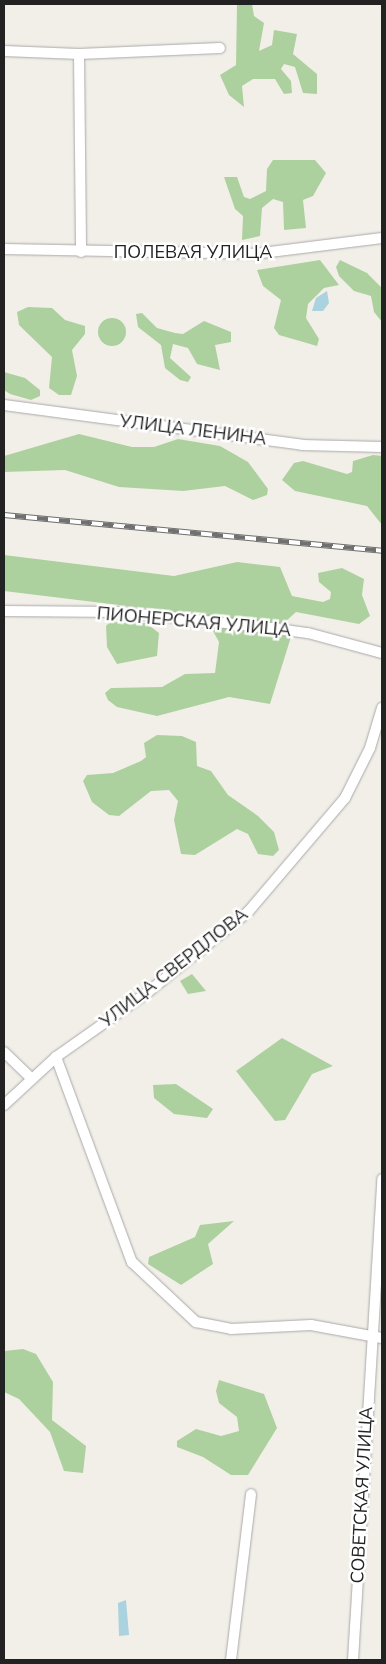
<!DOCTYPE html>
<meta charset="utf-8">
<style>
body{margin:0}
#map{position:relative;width:386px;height:1664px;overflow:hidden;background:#f2efe9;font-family:"Nunito Sans",sans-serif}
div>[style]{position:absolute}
.forest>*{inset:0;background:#add19e}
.round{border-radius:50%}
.water>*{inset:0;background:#aad3df}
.roads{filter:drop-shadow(0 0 1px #a9a9a9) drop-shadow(0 0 1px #a9a9a9)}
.street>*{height:10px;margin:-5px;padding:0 5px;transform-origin:5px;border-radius:5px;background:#fff}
.rail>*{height:5.5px;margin-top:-2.75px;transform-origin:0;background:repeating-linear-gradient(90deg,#fff 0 11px,#707070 0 22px);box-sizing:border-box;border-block:1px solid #707070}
span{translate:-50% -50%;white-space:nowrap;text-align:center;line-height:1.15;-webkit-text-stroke:5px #fff;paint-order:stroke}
.street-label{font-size:18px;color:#222}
.frame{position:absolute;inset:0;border:5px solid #222;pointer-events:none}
</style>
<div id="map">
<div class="forest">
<div style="clip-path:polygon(252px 4px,254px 16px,264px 23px,259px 51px,272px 45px,274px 30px,297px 34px,293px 54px,317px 74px,317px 94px,303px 93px,295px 67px,284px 64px,281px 69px,291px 81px,292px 93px,284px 94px,275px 79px,253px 79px,242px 86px,244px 107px,229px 95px,220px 75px,236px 65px,237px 5px)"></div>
<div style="clip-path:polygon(273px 160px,315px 160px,326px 173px,313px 196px,303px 200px,306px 228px,284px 230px,283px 202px,273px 199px,262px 208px,260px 236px,242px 240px,243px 216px,235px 209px,224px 177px,237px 177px,244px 197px,250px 199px,266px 191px,267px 169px)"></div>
<div style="clip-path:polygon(320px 260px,339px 285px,324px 288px,308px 304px,306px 318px,319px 339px,317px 346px,279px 335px,274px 328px,281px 300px,263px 286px,257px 270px)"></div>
<div style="clip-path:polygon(340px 260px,367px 273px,382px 288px,382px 322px,374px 312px,371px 296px,354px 291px,339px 276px,336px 267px)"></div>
<div style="clip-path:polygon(28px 307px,52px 308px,65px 320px,85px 326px,85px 334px,72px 350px,77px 376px,71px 395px,59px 395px,49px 388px,52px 357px,19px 325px,17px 312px)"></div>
<div style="clip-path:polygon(142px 313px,157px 328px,175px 333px,183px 334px,204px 321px,231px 332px,231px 342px,215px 345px,220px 370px,197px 364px,188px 348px,173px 344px,170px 358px,191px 377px,188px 382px,180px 380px,165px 368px,161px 345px,138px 327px,136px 314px)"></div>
<div class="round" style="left:98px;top:318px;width:28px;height:28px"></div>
<div style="clip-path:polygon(4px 372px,25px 378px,40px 390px,40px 396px,31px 400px,10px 394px,4px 390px)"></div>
<div style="clip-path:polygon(79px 434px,132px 447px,154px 447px,178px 439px,220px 446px,248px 462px,268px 489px,267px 495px,253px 500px,225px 486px,183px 491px,119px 487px,65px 470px,4px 472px,4px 456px)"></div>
<div style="clip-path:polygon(373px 455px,382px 456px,382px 525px,367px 506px,295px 491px,282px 480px,294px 463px,303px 461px,347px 474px,352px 472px,353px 461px)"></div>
<div style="clip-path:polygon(4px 555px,174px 576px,237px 562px,280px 567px,292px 596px,323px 602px,330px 599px,331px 592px,319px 582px,318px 573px,342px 568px,364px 579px,362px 595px,370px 616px,359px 624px,296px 612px,284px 623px,267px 623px,4px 591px)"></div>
<div style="clip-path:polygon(110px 622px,146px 623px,159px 633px,157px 656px,117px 664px,107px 647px,106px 626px)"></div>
<div style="clip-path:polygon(220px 627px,291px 637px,270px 704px,229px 697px,157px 716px,117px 707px,108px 700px,105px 693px,111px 688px,162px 687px,185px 674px,215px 673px,219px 642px,213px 631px)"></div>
<div style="clip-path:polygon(157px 735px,182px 736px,196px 742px,197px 766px,211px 771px,228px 795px,258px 816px,274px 832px,279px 850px,273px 856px,258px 854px,248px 834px,237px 829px,195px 855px,181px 854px,174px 820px,178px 801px,169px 790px,151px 791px,119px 816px,109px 815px,92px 802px,83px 781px,87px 775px,113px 773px,141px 761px,146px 757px,144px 743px)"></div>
<div style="clip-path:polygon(192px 974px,206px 991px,188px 994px,180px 981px)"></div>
<div style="clip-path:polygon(282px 1038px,333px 1066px,312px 1074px,285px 1120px,275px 1121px,236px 1071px)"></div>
<div style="clip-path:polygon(176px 1084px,213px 1109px,207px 1118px,174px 1114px,154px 1098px,153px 1085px)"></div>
<div style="clip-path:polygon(234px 1221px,208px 1244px,213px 1264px,181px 1285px,148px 1264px,149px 1257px,195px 1237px,200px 1225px)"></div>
<div style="clip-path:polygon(23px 1349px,36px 1354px,53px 1382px,52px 1420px,86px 1446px,83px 1473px,64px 1471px,50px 1432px,19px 1399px,4px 1392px,4px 1351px)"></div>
<div style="clip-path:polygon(219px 1380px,264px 1394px,277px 1428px,248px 1475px,231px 1475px,203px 1457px,177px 1447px,177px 1441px,196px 1429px,221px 1436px,239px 1431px,237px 1417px,219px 1403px,216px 1391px)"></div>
</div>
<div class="water">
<div style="clip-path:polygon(327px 291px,329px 303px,323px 311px,312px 311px,316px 298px)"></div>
<div style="clip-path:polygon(126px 1600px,129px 1635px,119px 1636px,118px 1603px)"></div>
</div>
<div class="roads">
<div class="street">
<div style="left:4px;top:51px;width:75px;rotate:2.3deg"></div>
<div style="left:79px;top:54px;width:141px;rotate:-2.4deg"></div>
<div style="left:79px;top:54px;width:198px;rotate:89.4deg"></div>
<div style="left:4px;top:249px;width:250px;rotate:1.1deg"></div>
<div style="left:254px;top:254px;width:129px;rotate:-7.1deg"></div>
<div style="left:4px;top:405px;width:301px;rotate:7.6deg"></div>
<div style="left:302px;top:445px;width:80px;rotate:1.4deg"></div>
<div style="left:4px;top:611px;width:116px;rotate:0.5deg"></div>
<div style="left:120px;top:612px;width:152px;rotate:6deg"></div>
<div style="left:271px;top:628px;width:37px;rotate:8deg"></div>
<div style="left:308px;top:633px;width:77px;rotate:15.1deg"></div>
<div style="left:4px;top:1052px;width:37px;rotate:44deg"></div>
<div style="left:56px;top:1057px;width:219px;rotate:69.7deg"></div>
<div style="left:132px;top:1262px;width:88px;rotate:43.2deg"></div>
<div style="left:196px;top:1322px;width:36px;rotate:11deg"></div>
<div style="left:231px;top:1329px;width:80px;rotate:-2.9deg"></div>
<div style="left:311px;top:1325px;width:72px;rotate:10.4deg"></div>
<div style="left:4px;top:1105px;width:71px;rotate:-42.7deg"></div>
<div style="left:56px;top:1057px;width:113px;rotate:-35.2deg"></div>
<div style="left:148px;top:992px;width:128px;rotate:-38.7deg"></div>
<div style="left:248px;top:912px;width:150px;rotate:-49.6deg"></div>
<div style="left:345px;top:798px;width:56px;rotate:-63.4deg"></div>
<div style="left:370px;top:748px;width:42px;rotate:-73.3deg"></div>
<div style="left:231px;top:1660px;width:167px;rotate:-83.1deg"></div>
<div style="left:353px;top:1660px;width:482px;rotate:-86.5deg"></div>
</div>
</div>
<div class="rail">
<div style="left:4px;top:515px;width:380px;rotate:5.4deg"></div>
</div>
<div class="street-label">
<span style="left:193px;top:252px">ПОЛЕВАЯ УЛИЦА</span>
<span style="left:193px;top:430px;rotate:7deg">УЛИЦА ЛЕНИНА</span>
<span style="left:194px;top:622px;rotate:5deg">ПИОНЕРСКАЯ УЛИЦА</span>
<span style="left:174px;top:968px;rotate:-38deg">УЛИЦА СВЕРДЛОВА</span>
<span style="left:362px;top:1495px;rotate:-87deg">СОВЕТСКАЯ УЛИЦА</span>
</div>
<div class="frame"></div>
</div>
